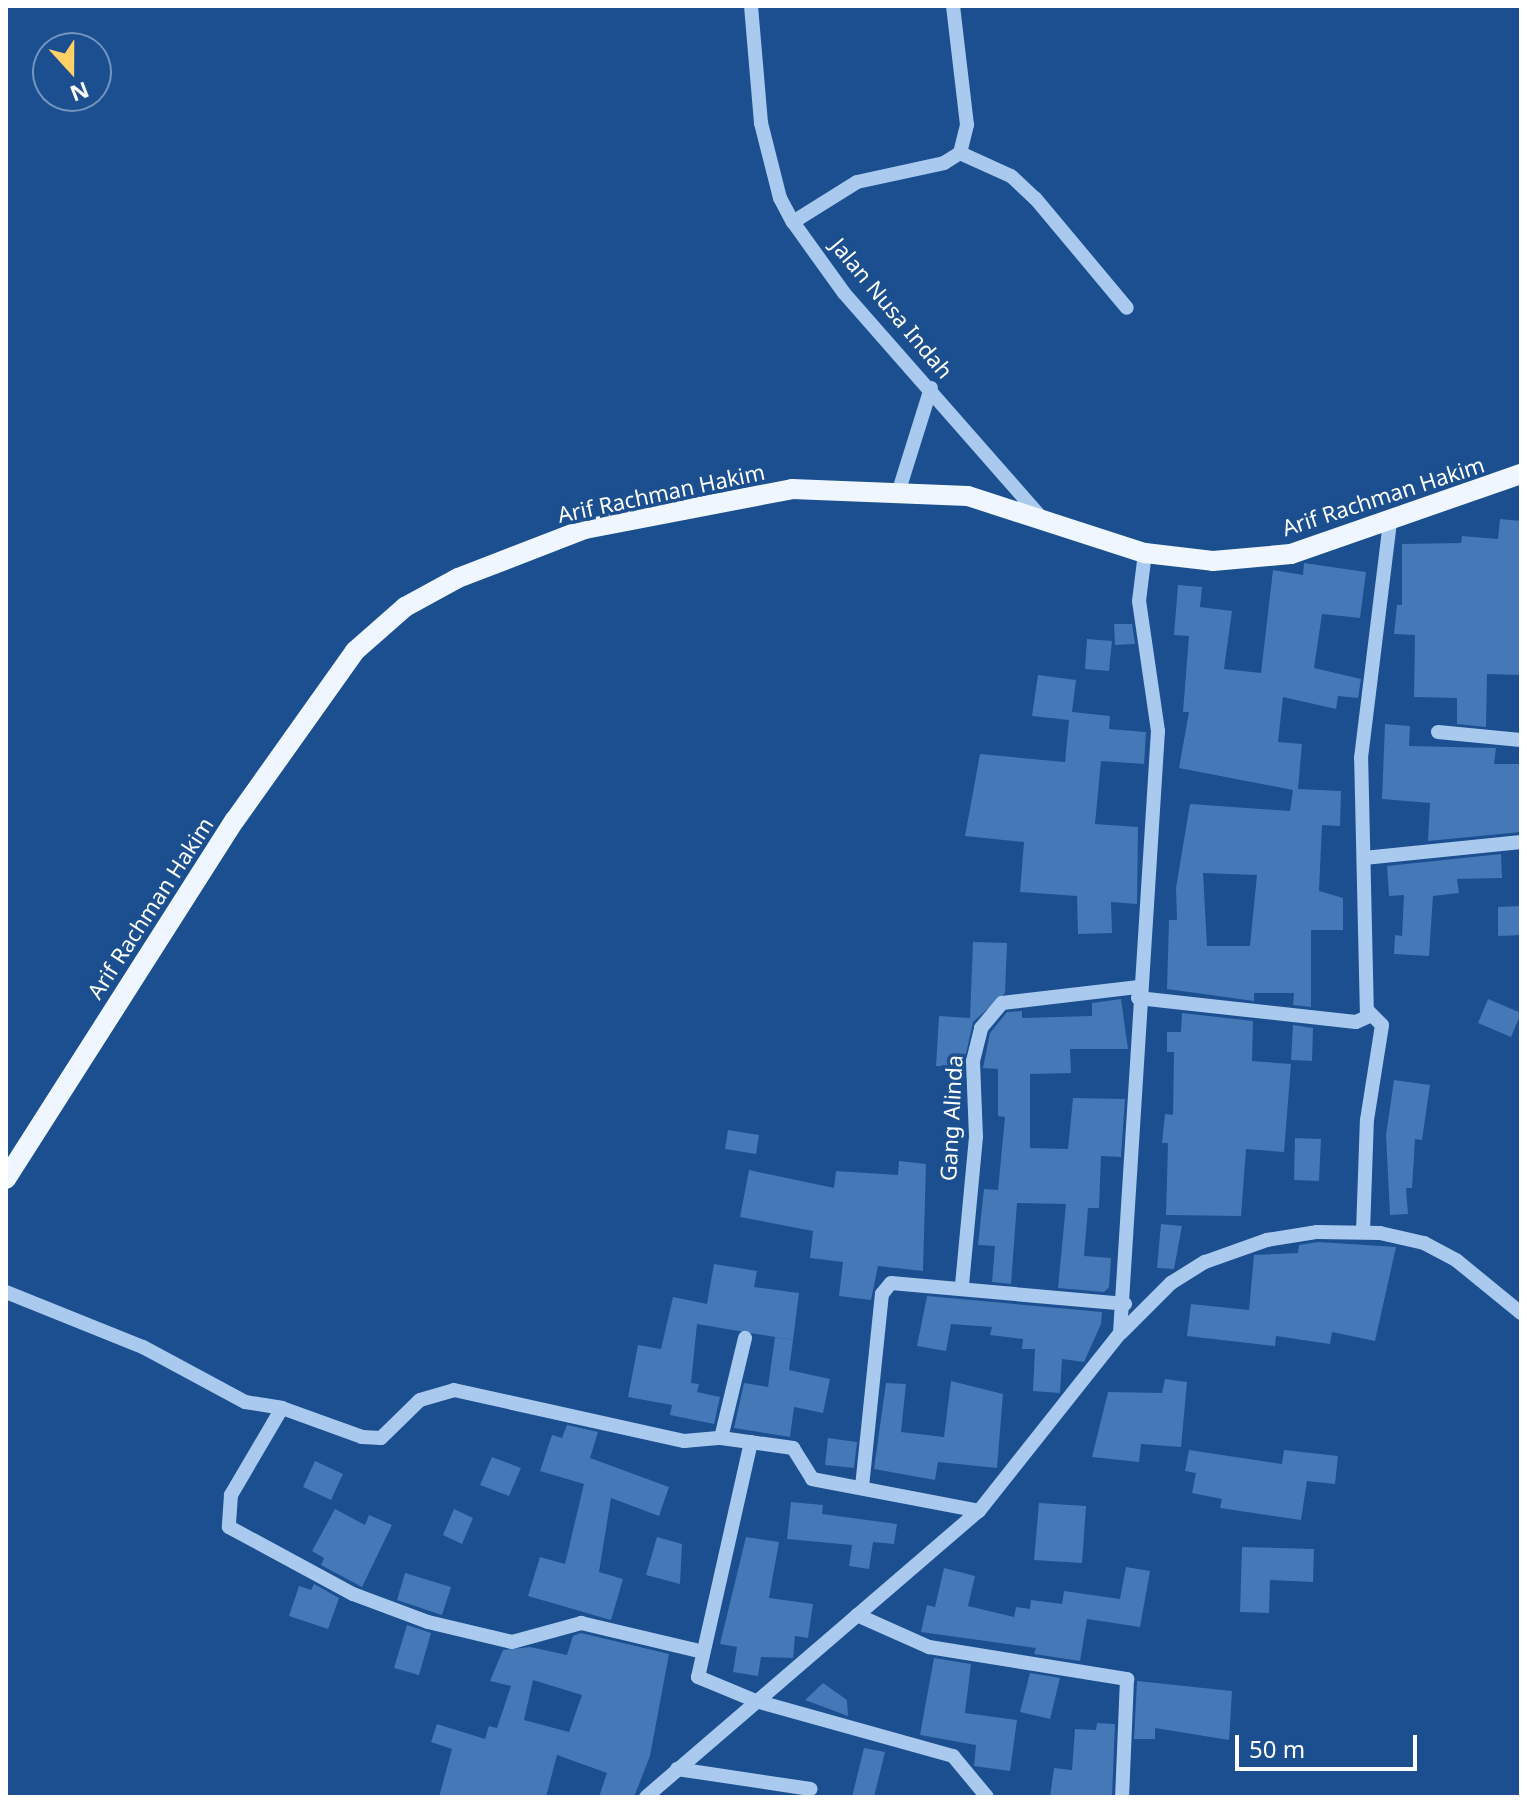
<!DOCTYPE html>
<style>
body{margin:0}
#map{position:relative;width:1527px;height:1803px;overflow:hidden;background:#1b4f8f;font-family:"Noto Sans",sans-serif}
div>[style]{position:absolute}
.building>*{inset:0;background:#4478b7}
.minor>*{height:14px;margin:-7px;padding:0 7px;transform-origin:7px;border-radius:7px;background:#a9c9ee}
.major>*{height:20px;margin:-10px;padding:0 10px;transform-origin:10px;border-radius:10px;background:#f0f6ff}
span{translate:-50% -50%;white-space:nowrap;text-align:center;line-height:1.15;-webkit-text-stroke:7px #1b4f8f;paint-order:stroke}
.street-label{font-size:22px;color:#fff}
.frame{position:absolute;inset:0;border:8px solid #fff;pointer-events:none}
.north{position:absolute;left:32px;top:32px;width:80px;height:80px;box-sizing:border-box;background:#1b4f8f;border:2px solid #7695bc;border-radius:50%;rotate:159deg;font-size:22px;font-weight:700;line-height:32px;text-align:center;color:#fff}
.north::after{content:'';display:block;margin:auto;width:28px;height:36px;background:#ffd166;clip-path:polygon(50% 0,100% 100%,50% 72%,0 100%)}
.scale{position:absolute;left:1235px;top:1735px;width:182px;height:36px;box-sizing:border-box;border:4px solid #fff;border-top:0;padding-left:10px;font-size:24px;line-height:28px;white-space:nowrap;color:#fff;-webkit-text-stroke:6px #1b4f8f;paint-order:stroke}
</style>
<div id="map">
<div class="building">
<div style="clip-path:polygon(1500px 519px,1521px 521px,1521px 675px,1487px 674px,1486px 727px,1457px 724px,1457px 698px,1414px 697px,1415px 635px,1394px 634px,1397px 605px,1402px 605px,1402px 544px,1461px 543px,1462px 536px,1498px 539px)"></div>
<div style="clip-path:polygon(evenodd,1304px 563px,1366px 572px,1360px 618px,1322px 614px,1314px 668px,1361px 679px,1358px 698px,1338px 696px,1336px 709px,1283px 697px,1278px 742px,1302px 744px,1298px 789px,1341px 791px,1340px 826px,1322px 825px,1319px 891px,1343px 898px,1343px 930px,1311px 930px,1311px 1007px,1293px 1005px,1294px 993px,1254px 993px,1254px 1001px,1167px 989px,1169px 920px,1177px 920px,1176px 888px,1190px 804px,1290px 811px,1293px 790px,1179px 768px,1189px 712px,1183px 712px,1189px 636px,1174px 635px,1178px 585px,1202px 587px,1200px 607px,1232px 611px,1224px 669px,1261px 673px,1273px 570px,1303px 575px,1304px 563px,1203px 873px,1257px 875px,1250px 946px,1207px 946px,1203px 873px)"></div>
<div style="clip-path:polygon(1114px 624px,1132px 624px,1135px 644px,1115px 645px)"></div>
<div style="clip-path:polygon(1087px 639px,1112px 641px,1109px 671px,1085px 669px)"></div>
<div style="clip-path:polygon(1038px 675px,1076px 680px,1072px 712px,1110px 716px,1109px 729px,1146px 732px,1144px 764px,1101px 761px,1095px 824px,1138px 827px,1137px 904px,1111px 902px,1112px 933px,1078px 934px,1077px 896px,1020px 892px,1024px 842px,965px 836px,980px 754px,1065px 762px,1069px 720px,1032px 716px)"></div>
<div style="clip-path:polygon(1385px 724px,1410px 726px,1409px 746px,1496px 748px,1494px 764px,1521px 764px,1521px 832px,1428px 841px,1430px 803px,1382px 799px)"></div>
<div style="clip-path:polygon(1501px 854px,1502px 878px,1457px 879px,1459px 893px,1433px 896px,1429px 956px,1394px 954px,1395px 935px,1402px 936px,1404px 895px,1389px 896px,1387px 866px)"></div>
<div style="clip-path:polygon(1521px 906px,1521px 935px,1498px 936px,1498px 907px)"></div>
<div style="clip-path:polygon(973px 942px,1007px 943px,1005px 993px,973px 1022px,963px 1067px,936px 1066px,939px 1016px,970px 1018px)"></div>
<div style="clip-path:polygon(1121px 999px,1128px 1049px,1070px 1049px,1071px 1073px,1030px 1074px,1030px 1148px,1068px 1149px,1073px 1098px,1125px 1099px,1121px 1157px,1101px 1156px,1099px 1208px,1088px 1208px,1084px 1256px,1111px 1258px,1109px 1287px,1104px 1292px,1058px 1288px,1066px 1204px,1017px 1203px,1011px 1284px,992px 1282px,995px 1246px,978px 1245px,984px 1189px,998px 1190px,1005px 1117px,998px 1116px,998px 1069px,983px 1068px,990px 1033px,1007px 1012px,1022px 1011px,1022px 1018px,1092px 1016px,1092px 1003px)"></div>
<div style="clip-path:polygon(1488px 999px,1521px 1013px,1511px 1037px,1478px 1023px)"></div>
<div style="clip-path:polygon(1182px 1013px,1253px 1021px,1252px 1061px,1291px 1064px,1284px 1152px,1246px 1149px,1241px 1216px,1166px 1215px,1168px 1143px,1162px 1143px,1165px 1114px,1173px 1115px,1174px 1052px,1167px 1052px,1167px 1032px,1181px 1032px)"></div>
<div style="clip-path:polygon(1293px 1025px,1313px 1028px,1312px 1061px,1291px 1060px)"></div>
<div style="clip-path:polygon(1394px 1080px,1430px 1085px,1422px 1140px,1415px 1139px,1412px 1188px,1406px 1188px,1408px 1214px,1390px 1215px,1386px 1135px)"></div>
<div style="clip-path:polygon(728px 1130px,759px 1135px,756px 1154px,725px 1149px)"></div>
<div style="clip-path:polygon(1295px 1138px,1321px 1139px,1319px 1181px,1294px 1180px)"></div>
<div style="clip-path:polygon(899px 1161px,926px 1164px,923px 1271px,878px 1266px,871px 1300px,839px 1296px,843px 1262px,810px 1258px,813px 1231px,740px 1217px,749px 1170px,834px 1188px,836px 1171px,898px 1175px)"></div>
<div style="clip-path:polygon(1161px 1224px,1182px 1226px,1174px 1269px,1157px 1268px)"></div>
<div style="clip-path:polygon(1318px 1242px,1396px 1247px,1375px 1341px,1332px 1332px,1330px 1344px,1276px 1336px,1275px 1346px,1187px 1336px,1191px 1304px,1249px 1310px,1254px 1255px,1298px 1253px,1299px 1245px)"></div>
<div style="clip-path:polygon(714px 1264px,757px 1271px,754px 1287px,799px 1293px,793px 1340px,697px 1324px,691px 1383px,699px 1384px,697px 1392px,720px 1397px,714px 1424px,670px 1415px,672px 1405px,628px 1397px,638px 1345px,661px 1349px,673px 1297px,707px 1304px)"></div>
<div style="clip-path:polygon(927px 1296px,1102px 1312px,1101px 1324px,1084px 1362px,1062px 1359px,1060px 1393px,1033px 1391px,1035px 1349px,1022px 1349px,1023px 1339px,990px 1335px,992px 1327px,951px 1324px,946px 1351px,917px 1346px)"></div>
<div style="clip-path:polygon(775px 1337px,793px 1340px,789px 1370px,830px 1379px,823px 1413px,794px 1407px,790px 1437px,734px 1428px,744px 1383px,768px 1387px)"></div>
<div style="clip-path:polygon(1165px 1379px,1187px 1382px,1181px 1447px,1141px 1444px,1139px 1462px,1092px 1457px,1108px 1392px,1162px 1393px)"></div>
<div style="clip-path:polygon(951px 1381px,1003px 1394px,997px 1468px,938px 1462px,935px 1480px,874px 1469px,886px 1383px,906px 1384px,901px 1432px,944px 1437px)"></div>
<div style="clip-path:polygon(567px 1425px,598px 1432px,590px 1458px,669px 1487px,659px 1516px,611px 1498px,599px 1572px,623px 1579px,611px 1620px,528px 1596px,540px 1557px,565px 1564px,584px 1484px,540px 1471px,552px 1435px,562px 1438px)"></div>
<div style="clip-path:polygon(828px 1438px,857px 1442px,854px 1468px,825px 1465px)"></div>
<div style="clip-path:polygon(1189px 1450px,1282px 1464px,1284px 1450px,1338px 1456px,1335px 1484px,1307px 1481px,1301px 1520px,1220px 1508px,1222px 1499px,1192px 1493px,1196px 1473px,1185px 1471px)"></div>
<div style="clip-path:polygon(492px 1457px,521px 1468px,509px 1496px,480px 1485px)"></div>
<div style="clip-path:polygon(315px 1461px,343px 1474px,331px 1500px,303px 1487px)"></div>
<div style="clip-path:polygon(791px 1502px,823px 1505px,822px 1514px,897px 1524px,894px 1544px,873px 1542px,869px 1569px,849px 1566px,852px 1545px,787px 1539px)"></div>
<div style="clip-path:polygon(1039px 1503px,1086px 1506px,1082px 1563px,1034px 1560px)"></div>
<div style="clip-path:polygon(335px 1509px,365px 1525px,369px 1515px,392px 1525px,362px 1587px,321px 1565px,324px 1558px,312px 1551px)"></div>
<div style="clip-path:polygon(454px 1509px,473px 1518px,462px 1544px,443px 1535px)"></div>
<div style="clip-path:polygon(657px 1537px,682px 1544px,680px 1584px,646px 1575px)"></div>
<div style="clip-path:polygon(746px 1537px,779px 1542px,769px 1598px,813px 1604px,808px 1638px,795px 1636px,793px 1658px,761px 1657px,758px 1676px,733px 1672px,737px 1647px,720px 1644px)"></div>
<div style="clip-path:polygon(1242px 1547px,1314px 1549px,1313px 1582px,1270px 1580px,1269px 1613px,1240px 1612px)"></div>
<div style="clip-path:polygon(1126px 1567px,1150px 1571px,1140px 1627px,1087px 1619px,1080px 1661px,1034px 1654px,1036px 1648px,921px 1632px,927px 1605px,935px 1607px,944px 1568px,975px 1576px,968px 1606px,1014px 1617px,1016px 1607px,1030px 1609px,1031px 1600px,1062px 1604px,1064px 1591px,1120px 1599px)"></div>
<div style="clip-path:polygon(405px 1573px,451px 1587px,442px 1615px,397px 1600px)"></div>
<div style="clip-path:polygon(314px 1584px,339px 1598px,328px 1629px,289px 1616px,299px 1586px,311px 1590px)"></div>
<div style="clip-path:polygon(407px 1625px,431px 1633px,419px 1675px,394px 1668px)"></div>
<div style="clip-path:polygon(evenodd,581px 1633px,669px 1654px,650px 1756px,634px 1797px,599px 1797px,607px 1773px,557px 1755px,546px 1797px,439px 1797px,452px 1749px,431px 1742px,437px 1724px,485px 1739px,489px 1726px,497px 1728px,511px 1686px,490px 1681px,503px 1650px,530px 1647px,567px 1655px,573px 1636px,581px 1633px,533px 1680px,582px 1695px,569px 1732px,524px 1720px,533px 1680px)"></div>
<div style="clip-path:polygon(934px 1658px,971px 1664px,965px 1713px,1017px 1720px,1010px 1771px,974px 1766px,976px 1745px,920px 1735px)"></div>
<div style="clip-path:polygon(1030px 1673px,1060px 1678px,1050px 1719px,1020px 1712px)"></div>
<div style="clip-path:polygon(1137px 1681px,1232px 1691px,1229px 1740px,1155px 1728px,1155px 1739px,1134px 1739px)"></div>
<div style="clip-path:polygon(823px 1683px,847px 1700px,848px 1716px,805px 1700px)"></div>
<div style="clip-path:polygon(1097px 1723px,1115px 1724px,1112px 1797px,1050px 1797px,1054px 1768px,1072px 1770px,1075px 1729px,1096px 1730px)"></div>
<div style="clip-path:polygon(864px 1748px,885px 1752px,874px 1797px,852px 1797px)"></div>
</div>
<div class="minor">
<div style="left:751px;top:6px;width:117px;rotate:85.1deg"></div>
<div style="left:761px;top:123px;width:77px;rotate:75.8deg"></div>
<div style="left:780px;top:198px;width:27px;rotate:62deg"></div>
<div style="left:793px;top:222px;width:87px;rotate:54.3deg"></div>
<div style="left:844px;top:293px;width:298px;rotate:48.7deg"></div>
<div style="left:960px;top:153px;width:56px;rotate:24.3deg"></div>
<div style="left:1011px;top:176px;width:33px;rotate:43deg"></div>
<div style="left:1035px;top:198px;width:143px;rotate:50.1deg"></div>
<div style="left:793px;top:222px;width:75px;rotate:-32deg"></div>
<div style="left:857px;top:182px;width:89px;rotate:-12.3deg"></div>
<div style="left:944px;top:163px;width:19px;rotate:-32deg"></div>
<div style="left:960px;top:153px;width:29px;rotate:-76deg"></div>
<div style="left:967px;top:125px;width:120px;rotate:-96.7deg"></div>
<div style="left:899px;top:490px;width:107px;rotate:-72.6deg"></div>
<div style="left:1438px;top:732px;width:83px;rotate:5.5deg"></div>
<div style="left:1364px;top:858px;width:158px;rotate:-5.8deg"></div>
<div style="left:1138px;top:998px;width:219px;rotate:6.3deg"></div>
<div style="left:1356px;top:1022px;width:12px;rotate:-24deg"></div>
<div style="left:1367px;top:1017px;width:259px;rotate:-91.3deg"></div>
<div style="left:1361px;top:758px;width:238px;rotate:-83deg"></div>
<div style="left:1363px;top:1232px;width:112px;rotate:-88deg"></div>
<div style="left:1367px;top:1120px;width:96px;rotate:-81deg"></div>
<div style="left:1382px;top:1025px;width:18px;rotate:-135deg"></div>
<div style="left:962px;top:1285px;width:149px;rotate:-84.6deg"></div>
<div style="left:976px;top:1137px;width:76px;rotate:-92.3deg"></div>
<div style="left:973px;top:1061px;width:34px;rotate:-76deg"></div>
<div style="left:981px;top:1028px;width:33px;rotate:-50deg"></div>
<div style="left:1002px;top:1003px;width:138px;rotate:-6.7deg"></div>
<div style="left:6px;top:1292px;width:148px;rotate:21.9deg"></div>
<div style="left:143px;top:1347px;width:116px;rotate:28.3deg"></div>
<div style="left:245px;top:1402px;width:37px;rotate:9deg"></div>
<div style="left:282px;top:1408px;width:85px;rotate:19.9deg"></div>
<div style="left:362px;top:1437px;width:19px;rotate:3deg"></div>
<div style="left:381px;top:1438px;width:54px;rotate:-44.3deg"></div>
<div style="left:420px;top:1400px;width:35px;rotate:-16deg"></div>
<div style="left:454px;top:1390px;width:236px;rotate:12.5deg"></div>
<div style="left:684px;top:1441px;width:37px;rotate:-5deg"></div>
<div style="left:721px;top:1438px;width:73px;rotate:7.9deg"></div>
<div style="left:793px;top:1448px;width:36px;rotate:58deg"></div>
<div style="left:812px;top:1479px;width:170px;rotate:10.8deg"></div>
<div style="left:1121px;top:1333px;width:71px;rotate:-45deg"></div>
<div style="left:1171px;top:1283px;width:40px;rotate:-32deg"></div>
<div style="left:1205px;top:1262px;width:66px;rotate:-19.5deg"></div>
<div style="left:1267px;top:1240px;width:51px;rotate:-9.1deg"></div>
<div style="left:1317px;top:1232px;width:63px;rotate:0.9deg"></div>
<div style="left:1380px;top:1233px;width:45px;rotate:12.8deg"></div>
<div style="left:1424px;top:1243px;width:36px;rotate:28deg"></div>
<div style="left:1456px;top:1260px;width:84px;rotate:39.2deg"></div>
<div style="left:282px;top:1408px;width:101px;rotate:120.4deg"></div>
<div style="left:231px;top:1495px;width:32px;rotate:94deg"></div>
<div style="left:229px;top:1527px;width:141px;rotate:28.4deg"></div>
<div style="left:353px;top:1594px;width:80px;rotate:20.5deg"></div>
<div style="left:428px;top:1622px;width:86px;rotate:13.4deg"></div>
<div style="left:512px;top:1642px;width:72px;rotate:-15.4deg"></div>
<div style="left:581px;top:1623px;width:121px;rotate:13.3deg"></div>
<div style="left:721px;top:1438px;width:103px;rotate:-76.5deg"></div>
<div style="left:751px;top:1442px;width:241px;rotate:102.7deg"></div>
<div style="left:698px;top:1677px;width:63px;rotate:22.5deg"></div>
<div style="left:756px;top:1701px;width:205px;rotate:15.6deg"></div>
<div style="left:953px;top:1756px;width:53px;rotate:50.3deg"></div>
<div style="left:862px;top:1487px;width:194px;rotate:-84.1deg"></div>
<div style="left:882px;top:1294px;width:14px;rotate:-51deg"></div>
<div style="left:891px;top:1283px;width:235px;rotate:5.1deg"></div>
<div style="left:857px;top:1615px;width:79px;rotate:24deg"></div>
<div style="left:929px;top:1647px;width:201px;rotate:9.2deg"></div>
<div style="left:1127px;top:1679px;width:118px;rotate:92.4deg"></div>
<div style="left:677px;top:1769px;width:135px;rotate:8.5deg"></div>
<div style="left:646px;top:1797px;width:439px;rotate:-40.7deg"></div>
<div style="left:979px;top:1511px;width:227px;rotate:-51.6deg"></div>
<div style="left:1120px;top:1333px;width:603px;rotate:-86.39deg"></div>
<div style="left:1158px;top:731px;width:131px;rotate:-98.3deg"></div>
<div style="left:1139px;top:601px;width:48px;rotate:-82.9deg"></div>
</div>
<div class="major">
<div style="left:6px;top:1179px;width:426px;rotate:-57.5deg"></div>
<div style="left:235px;top:820px;width:207px;rotate:-54.6deg"></div>
<div style="left:355px;top:651px;width:67px;rotate:-41.3deg"></div>
<div style="left:405px;top:607px;width:60px;rotate:-28.7deg"></div>
<div style="left:458px;top:578px;width:136px;rotate:-21.1deg"></div>
<div style="left:585px;top:529px;width:211px;rotate:-10.9deg"></div>
<div style="left:792px;top:489px;width:176px;rotate:2.3deg"></div>
<div style="left:968px;top:496px;width:186px;rotate:17.9deg"></div>
<div style="left:1145px;top:553px;width:68px;rotate:6.7deg"></div>
<div style="left:1213px;top:561px;width:78px;rotate:-5.1deg"></div>
<div style="left:1291px;top:554px;width:244px;rotate:-19.2deg"></div>
</div>
<div class="street-label">
<span style="left:892px;top:308px;rotate:50deg">Jalan Nusa Indah</span>
<span style="left:661px;top:493px;rotate:-12deg">Arif Rachman Hakim</span>
<span style="left:1383px;top:496px;rotate:-18deg">Arif Rachman Hakim</span>
<span style="left:150px;top:908px;rotate:-57deg">Arif Rachman Hakim</span>
<span style="left:951px;top:1118px;rotate:-87deg">Gang Alinda</span>
</div>
<div class="frame"></div>
<div class="north">N</div>
<div class="scale">50 m</div>
</div>
